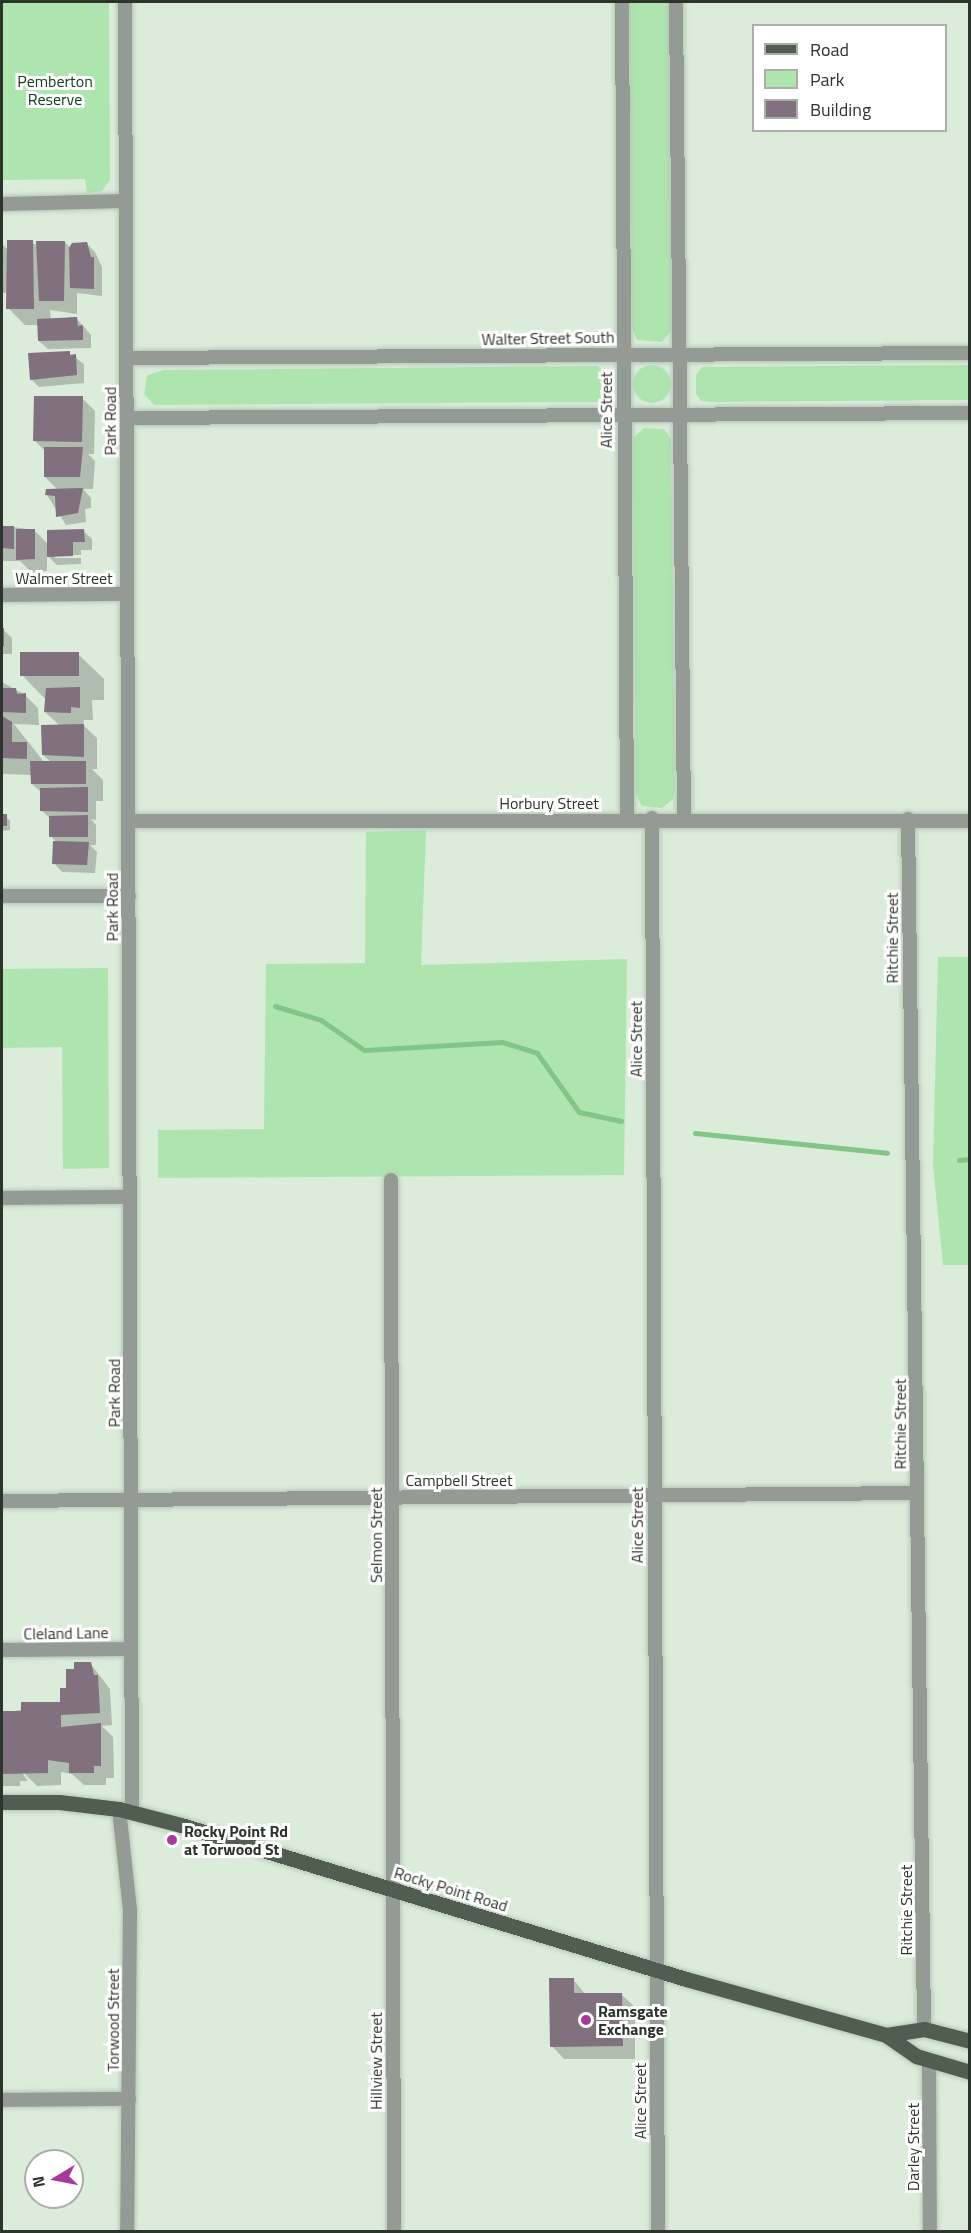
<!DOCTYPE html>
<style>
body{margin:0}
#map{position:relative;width:971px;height:2233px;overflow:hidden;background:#dbecdb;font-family:"Titillium Web",sans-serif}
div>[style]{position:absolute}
.green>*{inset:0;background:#aee5af}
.round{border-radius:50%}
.shadow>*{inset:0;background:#0003}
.stream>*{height:5px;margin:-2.5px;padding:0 2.5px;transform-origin:2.5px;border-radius:2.5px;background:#83c586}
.building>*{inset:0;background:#81707e}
.roads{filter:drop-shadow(0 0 2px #b8c7b8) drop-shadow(0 0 2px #b8c7b8)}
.minor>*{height:14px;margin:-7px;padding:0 7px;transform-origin:7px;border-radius:7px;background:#949b94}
.primary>*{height:15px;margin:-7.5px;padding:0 7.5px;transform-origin:7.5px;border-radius:7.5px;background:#515d51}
.dots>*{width:16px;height:16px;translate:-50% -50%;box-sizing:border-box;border:3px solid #fff;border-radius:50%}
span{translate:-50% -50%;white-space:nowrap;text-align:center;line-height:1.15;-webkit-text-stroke:6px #fff;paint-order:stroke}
.park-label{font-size:16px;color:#114017}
.street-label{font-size:16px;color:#2d342d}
.poi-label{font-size:16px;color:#2d342d;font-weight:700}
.left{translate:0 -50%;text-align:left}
.frame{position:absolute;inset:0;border:3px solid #2d342d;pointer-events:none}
.legend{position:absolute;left:752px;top:24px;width:195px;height:108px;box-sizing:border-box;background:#fff;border:2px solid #abaeab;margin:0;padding:8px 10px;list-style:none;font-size:18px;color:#2d342d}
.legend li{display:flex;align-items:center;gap:12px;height:30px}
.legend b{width:30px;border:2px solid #abaeab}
.north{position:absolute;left:24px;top:2149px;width:60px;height:60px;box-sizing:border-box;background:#fff;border:2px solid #abaeab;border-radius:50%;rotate:260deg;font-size:16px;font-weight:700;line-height:24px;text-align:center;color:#2d342d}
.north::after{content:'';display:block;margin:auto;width:21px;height:27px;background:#a73a99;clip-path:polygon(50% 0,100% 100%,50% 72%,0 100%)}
</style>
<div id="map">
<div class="green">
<div style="clip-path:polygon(2px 2px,109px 2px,110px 180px,102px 191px,87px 193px,85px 179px,2px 180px)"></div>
<div style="clip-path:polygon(629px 2px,669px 2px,672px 330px,662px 342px,637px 340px,632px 328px)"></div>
<div class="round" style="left:633px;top:365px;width:38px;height:38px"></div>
<div style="clip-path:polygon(969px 365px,969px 400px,710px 402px,701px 401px,696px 394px,696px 375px,702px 367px)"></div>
<div style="clip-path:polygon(597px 366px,607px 373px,607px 394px,599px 402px,154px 405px,144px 394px,147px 375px,164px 370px)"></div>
<div style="clip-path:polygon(644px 428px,664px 429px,671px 439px,675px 791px,673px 799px,662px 808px,642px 806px,636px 795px,633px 444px,634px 437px)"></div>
<div style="clip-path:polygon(426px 830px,421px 965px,627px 959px,624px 1175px,158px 1178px,158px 1130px,264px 1129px,266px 964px,365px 963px,366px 832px)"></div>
<div style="clip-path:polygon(938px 957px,969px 957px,969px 1265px,943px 1265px,933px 1166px)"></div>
<div style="clip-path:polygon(108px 968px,109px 1168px,63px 1169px,62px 1047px,2px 1048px,2px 969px)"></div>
</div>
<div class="shadow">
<div style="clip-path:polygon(32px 242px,38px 247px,65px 242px,71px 248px,87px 244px,95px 252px,102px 267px,102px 296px,77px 293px,77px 314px,50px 310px,51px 320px,77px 319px,91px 335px,91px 348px,48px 349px,39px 341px,39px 325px,25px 325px,8px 308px,8px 293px,2px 293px,2px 244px,8px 250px)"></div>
<div style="clip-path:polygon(69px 353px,84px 364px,84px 383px,39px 387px,31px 379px)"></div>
<div style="clip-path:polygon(82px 398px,95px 411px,94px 454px,88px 454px,95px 461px,93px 489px,83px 489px,91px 498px,91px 508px,85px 509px,86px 522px,66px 525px,47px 495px,58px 490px,45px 477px,45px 451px,35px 441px)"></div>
<div style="clip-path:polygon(evenodd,13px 527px,34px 530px,49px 545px,83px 531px,92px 539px,92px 550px,81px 550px,81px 564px,57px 565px,47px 555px,47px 571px,31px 572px,20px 561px,2px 561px,2px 528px,13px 527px,55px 555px,81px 555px,81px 558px,55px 558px,55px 555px)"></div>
<div style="clip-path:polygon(2px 629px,12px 638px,12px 654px,2px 654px)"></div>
<div style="clip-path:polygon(78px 654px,104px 679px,104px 700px,92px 700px,93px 720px,84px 720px,83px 725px,97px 738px,97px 769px,92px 769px,103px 780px,103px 801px,96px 801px,96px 820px,91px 819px,96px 825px,96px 845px,90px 845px,97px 852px,95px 873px,62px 872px,54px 863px,57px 843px,51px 836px,51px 819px,41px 810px,41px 792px,32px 784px,32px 775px,2px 774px,2px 682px,25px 695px,38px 708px,39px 725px,14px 724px,44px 762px,51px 762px,43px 755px,60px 726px,45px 712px,46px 700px,22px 675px)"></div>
<div style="clip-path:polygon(2px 816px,10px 820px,10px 830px,2px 831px)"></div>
<div style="clip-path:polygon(90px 1663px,110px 1689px,112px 1725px,102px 1726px,113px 1737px,114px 1778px,106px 1778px,106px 1785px,84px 1785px,72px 1774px,61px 1772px,61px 1785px,37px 1786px,18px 1767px,28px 1781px,20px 1781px,20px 1786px,2px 1786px,2px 1713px,62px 1703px,76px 1670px)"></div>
<div style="clip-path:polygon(573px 1979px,586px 1995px,622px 1995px,635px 2007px,635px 2059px,564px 2059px,552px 2046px)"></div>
</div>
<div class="stream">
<div style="left:275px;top:1006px;width:48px;rotate:16.9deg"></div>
<div style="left:321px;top:1020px;width:52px;rotate:34.9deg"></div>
<div style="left:364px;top:1050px;width:138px;rotate:-3.3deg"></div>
<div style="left:502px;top:1042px;width:37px;rotate:17deg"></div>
<div style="left:537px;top:1053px;width:72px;rotate:54.6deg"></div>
<div style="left:579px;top:1112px;width:43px;rotate:12.1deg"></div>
<div style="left:695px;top:1133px;width:193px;rotate:5.9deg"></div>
<div style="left:959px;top:1160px;width:11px;rotate:-5deg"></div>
</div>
<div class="building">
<div style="clip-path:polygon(7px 240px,33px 240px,34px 309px,6px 309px)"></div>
<div style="clip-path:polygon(36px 241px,65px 241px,64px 301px,39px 301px)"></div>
<div style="clip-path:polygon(87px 242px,91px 257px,94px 257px,94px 289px,70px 288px,69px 248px,72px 243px)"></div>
<div style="clip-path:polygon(77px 317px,78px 326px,83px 325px,83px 340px,38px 341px,37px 319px)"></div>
<div style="clip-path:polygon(70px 351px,70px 355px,76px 354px,77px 375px,30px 380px,28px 353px)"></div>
<div style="clip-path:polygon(34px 396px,83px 396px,82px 442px,33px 441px)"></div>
<div style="clip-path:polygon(44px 447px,83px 447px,80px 477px,44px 477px)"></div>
<div style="clip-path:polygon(83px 488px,78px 513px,56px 517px,55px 496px,45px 495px,46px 489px)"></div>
<div style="clip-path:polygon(2px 526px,14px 526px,14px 549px,2px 548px)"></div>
<div style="clip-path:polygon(16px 529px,35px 529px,35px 559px,16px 560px)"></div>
<div style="clip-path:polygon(84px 529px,85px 542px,73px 542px,73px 556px,47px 557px,47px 530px)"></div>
<div style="clip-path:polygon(2px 628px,4px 628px,4px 646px,2px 646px)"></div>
<div style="clip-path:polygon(20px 652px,79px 652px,79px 676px,20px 676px)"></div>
<div style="clip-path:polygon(80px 687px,80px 708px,71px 707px,71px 713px,44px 712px,46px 688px)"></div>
<div style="clip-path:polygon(2px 688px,16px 688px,17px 694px,26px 693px,26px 713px,2px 712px)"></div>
<div style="clip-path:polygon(2px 716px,12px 722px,12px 742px,27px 742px,27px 759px,2px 758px)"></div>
<div style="clip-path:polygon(84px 724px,84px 757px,42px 755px,41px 725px)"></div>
<div style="clip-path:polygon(30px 761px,86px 761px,86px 784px,31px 784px)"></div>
<div style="clip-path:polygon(88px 787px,88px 812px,40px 811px,40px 788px)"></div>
<div style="clip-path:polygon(2px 814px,7px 814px,7px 826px,2px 826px)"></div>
<div style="clip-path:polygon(88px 815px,88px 837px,49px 837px,49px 816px)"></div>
<div style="clip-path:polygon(53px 841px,89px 842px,87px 865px,52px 864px)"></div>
<div style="clip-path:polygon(74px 1662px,91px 1662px,94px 1675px,98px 1675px,100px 1713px,61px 1715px,61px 1727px,101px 1723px,101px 1766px,94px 1766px,94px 1773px,69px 1773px,69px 1763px,48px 1760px,48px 1773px,2px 1774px,2px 1711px,21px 1711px,21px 1702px,60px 1702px,60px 1688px,66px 1688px,66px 1669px,74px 1669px)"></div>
<div style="clip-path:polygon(549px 1978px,574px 1978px,574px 1993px,622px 1993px,623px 2046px,550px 2047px)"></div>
</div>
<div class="roads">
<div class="minor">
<div style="left:125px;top:2px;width:1810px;rotate:89.78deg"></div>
<div style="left:622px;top:2px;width:817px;rotate:89.65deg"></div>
<div style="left:676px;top:2px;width:816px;rotate:89.44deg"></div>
<div style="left:2px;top:204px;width:124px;rotate:-1.4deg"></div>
<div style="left:126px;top:358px;width:844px;rotate:-0.34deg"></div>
<div style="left:127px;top:418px;width:843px;rotate:-0.34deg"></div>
<div style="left:2px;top:595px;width:125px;rotate:-0.5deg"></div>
<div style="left:652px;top:818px;width:1414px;rotate:89.76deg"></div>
<div style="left:908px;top:819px;width:1210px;rotate:89.24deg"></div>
<div style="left:128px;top:821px;width:842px"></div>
<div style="left:2px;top:896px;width:127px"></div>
<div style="left:391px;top:1180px;width:1052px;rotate:89.84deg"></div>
<div style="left:2px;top:1198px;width:127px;rotate:-0.5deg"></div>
<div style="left:2px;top:1501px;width:915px;rotate:-0.5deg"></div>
<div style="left:2px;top:1650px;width:129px;rotate:-0.4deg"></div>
<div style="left:119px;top:1809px;width:102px;rotate:83.8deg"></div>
<div style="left:130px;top:1910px;width:322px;rotate:90.5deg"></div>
<div style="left:929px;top:2062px;width:170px;rotate:89.7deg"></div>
<div style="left:2px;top:2100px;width:127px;rotate:-0.5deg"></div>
</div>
<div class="primary">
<div style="left:2px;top:1802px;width:57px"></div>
<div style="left:59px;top:1802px;width:60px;rotate:6.7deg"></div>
<div style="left:119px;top:1809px;width:64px;rotate:14.5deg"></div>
<div style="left:181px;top:1825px;width:528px;rotate:16.96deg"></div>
<div style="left:686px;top:1979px;width:208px;rotate:15.6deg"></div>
<div style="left:886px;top:2035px;width:37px;rotate:35deg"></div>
<div style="left:916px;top:2056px;width:56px;rotate:16.5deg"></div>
<div style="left:886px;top:2035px;width:38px;rotate:-9deg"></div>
<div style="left:924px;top:2029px;width:48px;rotate:14.6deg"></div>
</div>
</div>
<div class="dots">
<div style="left:172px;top:1840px;background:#a73a99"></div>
<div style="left:586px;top:2020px;background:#a73a99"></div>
</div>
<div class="park-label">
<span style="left:55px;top:90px">Pemberton<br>Reserve</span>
</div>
<div class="street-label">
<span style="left:548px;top:338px;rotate:-1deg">Walter Street South</span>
<span style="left:606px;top:410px;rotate:-90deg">Alice Street</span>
<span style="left:110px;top:421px;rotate:-90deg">Park Road</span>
<span style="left:64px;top:578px">Walmer Street</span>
<span style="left:549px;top:803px">Horbury Street</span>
<span style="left:112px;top:907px;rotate:-90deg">Park Road</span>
<span style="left:892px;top:938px;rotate:-90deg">Ritchie Street</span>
<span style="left:636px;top:1039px;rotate:-90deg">Alice Street</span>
<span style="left:114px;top:1393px;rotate:-90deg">Park Road</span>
<span style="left:900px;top:1424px;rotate:-90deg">Ritchie Street</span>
<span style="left:459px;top:1480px">Campbell Street</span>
<span style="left:637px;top:1525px;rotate:-90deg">Alice Street</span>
<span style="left:376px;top:1535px;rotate:-90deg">Selmon Street</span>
<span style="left:66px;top:1633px;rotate:-1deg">Cleland Lane</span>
<span style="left:451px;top:1889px;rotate:17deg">Rocky Point Road</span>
<span style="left:906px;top:1910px;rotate:-90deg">Ritchie Street</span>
<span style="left:113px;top:2020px;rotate:-90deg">Torwood Street</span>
<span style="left:376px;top:2061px;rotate:-90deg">Hillview Street</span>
<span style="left:640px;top:2101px;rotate:-90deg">Alice Street</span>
<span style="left:913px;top:2147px;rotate:-90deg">Darley Street</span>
</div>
<div class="poi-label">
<span class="left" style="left:184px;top:1840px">Rocky Point Rd<br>at Torwood St</span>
<span class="left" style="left:598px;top:2020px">Ramsgate<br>Exchange</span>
</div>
<div class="frame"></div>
<ul class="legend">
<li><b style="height:8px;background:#515d51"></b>Road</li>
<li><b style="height:16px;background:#aee5af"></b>Park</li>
<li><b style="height:16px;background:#81707e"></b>Building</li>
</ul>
<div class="north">N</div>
</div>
